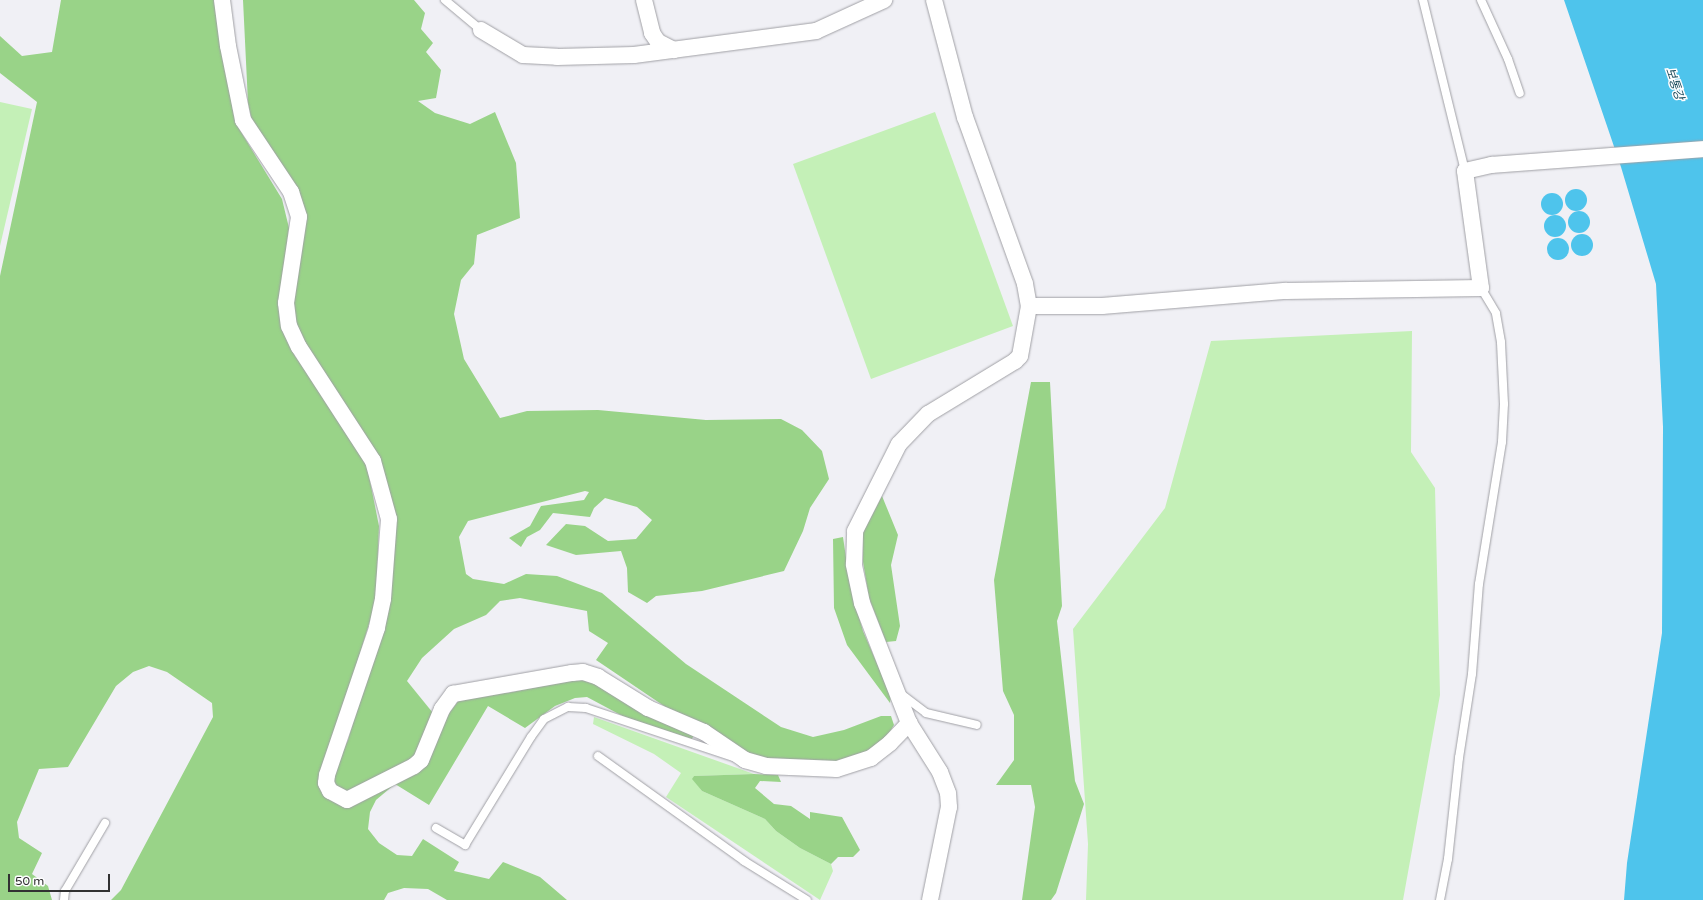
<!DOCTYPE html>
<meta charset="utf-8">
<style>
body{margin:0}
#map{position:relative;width:1703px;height:900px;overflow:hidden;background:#f0f0f5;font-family:"Varela Round","Noto Sans KR",sans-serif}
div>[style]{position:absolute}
.green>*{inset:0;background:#c4f0b7}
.forest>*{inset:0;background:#99d388}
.water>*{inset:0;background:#4ec4ec}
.round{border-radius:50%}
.roads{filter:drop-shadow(0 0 1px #a0a0a5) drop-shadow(0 0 1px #a0a0a5)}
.lane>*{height:8px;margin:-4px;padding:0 4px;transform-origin:4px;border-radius:4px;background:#fff}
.street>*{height:16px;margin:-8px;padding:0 8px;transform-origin:8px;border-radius:8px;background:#fff}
span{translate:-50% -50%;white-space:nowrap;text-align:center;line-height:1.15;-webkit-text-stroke:3px #fefeff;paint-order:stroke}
.water-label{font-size:12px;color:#164859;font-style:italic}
.scale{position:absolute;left:8px;top:874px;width:102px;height:18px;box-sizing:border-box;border:2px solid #313132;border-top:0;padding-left:5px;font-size:12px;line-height:14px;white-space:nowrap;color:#313132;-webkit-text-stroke:3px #fefeff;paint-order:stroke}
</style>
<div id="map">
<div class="green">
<div style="clip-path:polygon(0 102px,32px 109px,0 246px)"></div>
<div style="clip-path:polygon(935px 112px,1013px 326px,871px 379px,793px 164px)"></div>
<div style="clip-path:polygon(1412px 331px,1411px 452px,1435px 488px,1440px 695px,1403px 900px,1086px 900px,1088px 844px,1073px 629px,1165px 508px,1211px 341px)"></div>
<div style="clip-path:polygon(594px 717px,754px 774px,694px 776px,693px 779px,702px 791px,765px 819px,776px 831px,800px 848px,831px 864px,833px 871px,820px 900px,666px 797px,681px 773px,654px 754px,593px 724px)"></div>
</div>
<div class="forest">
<div style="clip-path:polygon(61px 0,214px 0,235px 122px,282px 199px,289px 228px,279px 307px,282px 326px,295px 356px,348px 431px,367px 466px,379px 526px,376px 601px,324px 772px,334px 800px,425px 760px,450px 712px,459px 700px,494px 693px,507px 693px,583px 678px,695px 732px,692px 739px,630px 720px,587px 697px,575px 698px,555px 706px,525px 728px,488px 706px,429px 805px,395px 784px,376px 800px,370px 812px,368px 829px,379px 843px,397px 855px,412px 856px,423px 839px,459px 862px,454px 871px,489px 879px,503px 862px,540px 877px,567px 900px,447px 900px,428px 889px,404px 888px,388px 893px,384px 900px,111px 900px,121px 890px,213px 717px,212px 703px,167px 672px,149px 666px,133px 672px,116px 686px,68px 767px,39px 769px,17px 822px,19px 838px,42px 853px,32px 874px,48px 886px,52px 900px,0 900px,0 276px,37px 102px,0 73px,0 36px,22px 56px,52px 52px)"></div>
<div style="clip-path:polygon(243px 0,414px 0,425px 13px,421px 29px,433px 43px,426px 52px,441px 70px,436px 98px,418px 101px,435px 113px,470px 124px,495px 112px,516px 163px,520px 218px,477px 235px,474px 264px,461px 280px,454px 314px,464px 359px,500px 418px,527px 411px,598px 410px,706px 420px,781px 419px,802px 430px,822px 451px,829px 479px,810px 508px,803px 531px,784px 571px,702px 591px,656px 596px,647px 603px,628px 592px,627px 568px,621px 551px,576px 555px,546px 545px,566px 524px,585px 526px,608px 541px,636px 539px,652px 520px,637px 507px,605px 498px,594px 508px,590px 517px,553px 513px,540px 530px,527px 537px,521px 547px,509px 538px,530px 526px,541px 506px,584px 500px,589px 492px,585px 491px,468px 521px,459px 537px,466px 574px,473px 579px,504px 584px,526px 574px,557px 576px,602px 593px,686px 664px,781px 727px,813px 737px,844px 730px,881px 716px,891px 716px,894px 725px,886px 738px,869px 754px,835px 765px,762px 761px,667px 708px,596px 660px,608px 643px,589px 631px,587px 611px,520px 598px,500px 601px,486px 615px,454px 629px,422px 658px,407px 681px,433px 713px,419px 757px,348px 796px,333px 789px,331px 776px,348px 740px,372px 657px,395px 516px,296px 330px,293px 299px,304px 212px,252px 122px,248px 103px)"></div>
<div style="clip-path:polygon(1031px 382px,1050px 382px,1062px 606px,1057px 621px,1075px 781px,1084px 804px,1056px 893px,1051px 900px,1022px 900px,1035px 807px,1031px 785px,996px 785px,1014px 760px,1014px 715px,1003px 691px,994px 580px)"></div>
<div style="clip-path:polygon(882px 496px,898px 535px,891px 565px,900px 626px,896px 641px,886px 642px,869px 598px,863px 562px,863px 532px)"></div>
<div style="clip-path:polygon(843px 537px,850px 585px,863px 631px,891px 696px,890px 703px,847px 645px,834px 608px,833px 539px)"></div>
<div style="clip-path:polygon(754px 774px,778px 775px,781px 782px,760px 781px,755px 788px,774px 804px,791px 806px,810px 819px,810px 812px,842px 817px,860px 850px,853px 857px,838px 857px,831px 864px,800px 848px,776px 831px,765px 819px,702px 791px,692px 779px,694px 776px)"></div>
</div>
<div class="water">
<div style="clip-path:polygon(1564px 0,1703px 0,1703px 900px,1624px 900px,1627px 863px,1662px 633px,1663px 427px,1656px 284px,1621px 167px)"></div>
<div class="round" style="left:1565px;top:189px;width:22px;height:22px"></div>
<div class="round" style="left:1541px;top:193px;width:22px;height:22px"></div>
<div class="round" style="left:1568px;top:211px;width:22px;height:22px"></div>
<div class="round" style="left:1544px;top:215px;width:22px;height:22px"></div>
<div class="round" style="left:1571px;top:234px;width:22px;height:22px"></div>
<div class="round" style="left:1547px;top:238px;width:22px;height:22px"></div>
</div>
<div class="roads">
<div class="lane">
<div style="left:445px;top:0;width:47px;rotate:39.8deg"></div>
<div style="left:1423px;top:0;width:176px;rotate:76.2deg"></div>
<div style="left:1481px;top:0;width:65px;rotate:65.4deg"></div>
<div style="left:1508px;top:59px;width:36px;rotate:71deg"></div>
<div style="left:901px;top:694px;width:31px;rotate:37deg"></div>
<div style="left:926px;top:713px;width:52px;rotate:13.2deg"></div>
<div style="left:598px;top:756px;width:180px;rotate:35.7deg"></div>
<div style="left:744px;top:861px;width:74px;rotate:31.8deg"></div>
<div style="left:436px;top:828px;width:34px;rotate:30deg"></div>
<div style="left:465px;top:845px;width:127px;rotate:-58.6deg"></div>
<div style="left:531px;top:737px;width:22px;rotate:-54deg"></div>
<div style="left:544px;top:719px;width:27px;rotate:-27deg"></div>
<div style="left:568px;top:707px;width:18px;rotate:3deg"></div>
<div style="left:586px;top:708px;width:155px;rotate:18.4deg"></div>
<div style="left:64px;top:900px;width:9px;rotate:-84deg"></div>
<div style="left:65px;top:891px;width:79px;rotate:-59.5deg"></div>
<div style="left:1440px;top:900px;width:42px;rotate:-79deg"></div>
<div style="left:1448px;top:859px;width:102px;rotate:-83.8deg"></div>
<div style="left:1459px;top:758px;width:85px;rotate:-81.2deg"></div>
<div style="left:1472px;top:674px;width:90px;rotate:-85.6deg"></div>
<div style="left:1479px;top:584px;width:144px;rotate:-80.8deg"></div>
<div style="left:1502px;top:442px;width:38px;rotate:-87deg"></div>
<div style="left:1504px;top:404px;width:62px;rotate:-92.8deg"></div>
<div style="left:1501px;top:342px;width:29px;rotate:-100deg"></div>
<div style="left:1496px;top:313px;width:29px;rotate:-121deg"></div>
</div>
<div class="street">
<div style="left:222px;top:0;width:46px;rotate:82.6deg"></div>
<div style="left:228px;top:46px;width:76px;rotate:78.5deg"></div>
<div style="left:243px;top:120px;width:87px;rotate:56.3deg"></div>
<div style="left:291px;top:192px;width:26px;rotate:72deg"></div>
<div style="left:299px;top:217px;width:87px;rotate:98.6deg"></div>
<div style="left:286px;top:303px;width:23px;rotate:83deg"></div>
<div style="left:289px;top:326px;width:23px;rotate:65deg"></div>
<div style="left:299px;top:347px;width:136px;rotate:57deg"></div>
<div style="left:373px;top:461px;width:60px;rotate:74.6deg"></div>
<div style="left:389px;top:519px;width:80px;rotate:94.3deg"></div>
<div style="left:383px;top:599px;width:30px;rotate:102deg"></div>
<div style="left:377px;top:628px;width:155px;rotate:108.8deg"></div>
<div style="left:327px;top:775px;width:8px;rotate:97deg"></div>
<div style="left:326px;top:783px;width:9px;rotate:63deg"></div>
<div style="left:330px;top:791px;width:19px;rotate:28deg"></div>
<div style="left:347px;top:800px;width:75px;rotate:-26.9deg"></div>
<div style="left:414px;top:766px;width:9px;rotate:-41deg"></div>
<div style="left:421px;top:760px;width:55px;rotate:-67.6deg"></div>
<div style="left:442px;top:709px;width:19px;rotate:-54deg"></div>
<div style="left:453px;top:694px;width:121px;rotate:-10deg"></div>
<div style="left:572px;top:673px;width:11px;rotate:-5deg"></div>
<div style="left:583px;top:672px;width:16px;rotate:18deg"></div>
<div style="left:598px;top:677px;width:59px;rotate:31.8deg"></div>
<div style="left:648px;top:708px;width:61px;rotate:23.2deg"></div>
<div style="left:704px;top:732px;width:50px;rotate:34.3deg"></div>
<div style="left:745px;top:760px;width:22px;rotate:16deg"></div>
<div style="left:766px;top:766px;width:71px;rotate:2.4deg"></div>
<div style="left:837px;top:769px;width:36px;rotate:-18deg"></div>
<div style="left:871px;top:758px;width:24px;rotate:-38deg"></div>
<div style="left:890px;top:743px;width:28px;rotate:-46deg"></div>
<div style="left:644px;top:0;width:34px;rotate:76deg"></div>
<div style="left:652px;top:33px;width:11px;rotate:56deg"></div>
<div style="left:658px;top:42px;width:18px;rotate:27deg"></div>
<div style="left:934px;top:0;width:121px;rotate:75.2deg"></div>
<div style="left:965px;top:117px;width:177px;rotate:70.2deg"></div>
<div style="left:1025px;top:284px;width:22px;rotate:80deg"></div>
<div style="left:481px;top:30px;width:49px;rotate:30.8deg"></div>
<div style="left:523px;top:55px;width:34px;rotate:3deg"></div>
<div style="left:557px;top:57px;width:77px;rotate:-1.5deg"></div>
<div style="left:634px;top:55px;width:184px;rotate:-7.5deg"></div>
<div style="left:816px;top:31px;width:75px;rotate:-24.5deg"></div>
<div style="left:930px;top:900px;width:95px;rotate:-78.5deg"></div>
<div style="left:949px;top:807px;width:14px;rotate:-94deg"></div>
<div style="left:948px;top:793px;width:22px;rotate:-111deg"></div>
<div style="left:940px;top:772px;width:58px;rotate:-122.3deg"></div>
<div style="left:909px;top:723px;width:129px;rotate:-111.4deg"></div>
<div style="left:862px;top:603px;width:40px;rotate:-102deg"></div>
<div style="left:854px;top:564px;width:33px;rotate:-88deg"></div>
<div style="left:855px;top:531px;width:97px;rotate:-63.2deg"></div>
<div style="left:899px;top:444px;width:42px;rotate:-46deg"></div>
<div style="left:928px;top:414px;width:102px;rotate:-31.3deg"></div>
<div style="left:1015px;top:361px;width:7px;rotate:-45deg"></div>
<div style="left:1020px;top:356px;width:51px;rotate:-79.8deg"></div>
<div style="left:1029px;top:306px;width:73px"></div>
<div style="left:1102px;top:306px;width:185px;rotate:-4.7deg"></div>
<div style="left:1286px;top:291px;width:195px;rotate:-0.9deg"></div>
<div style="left:1481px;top:288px;width:118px;rotate:-97.8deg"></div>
<div style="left:1465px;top:171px;width:28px;rotate:-13deg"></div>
<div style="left:1492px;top:165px;width:212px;rotate:-4.3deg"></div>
</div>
</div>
<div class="water-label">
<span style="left:1674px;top:84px;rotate:71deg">보통강</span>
</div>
<div class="scale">50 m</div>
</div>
